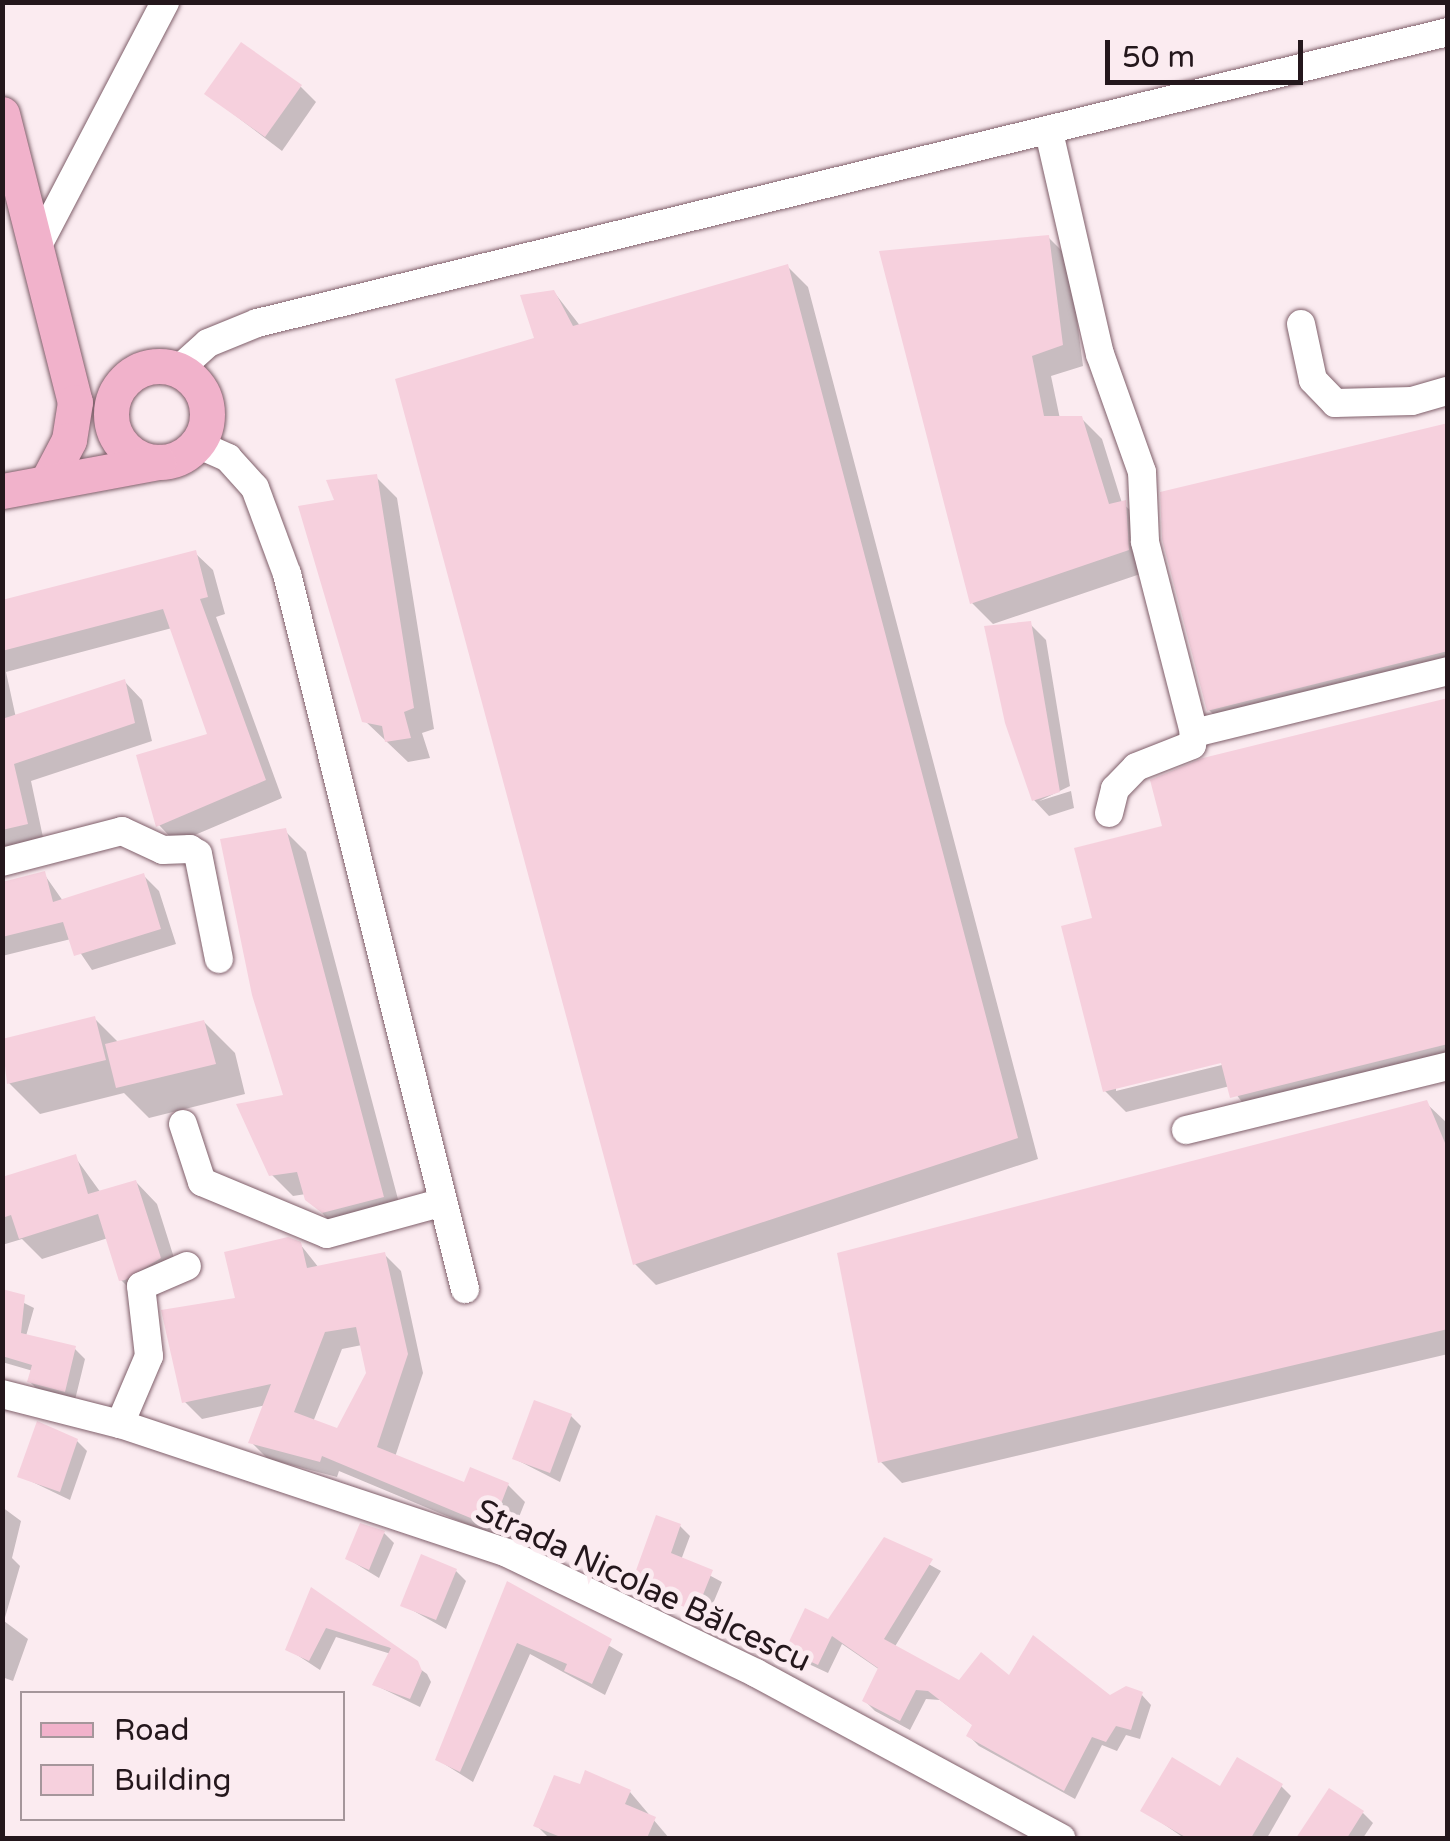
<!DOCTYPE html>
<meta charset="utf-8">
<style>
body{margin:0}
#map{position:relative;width:1450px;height:1841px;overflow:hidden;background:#fbebf0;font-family:"Varela Round",sans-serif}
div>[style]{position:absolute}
.shadow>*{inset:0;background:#0003}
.building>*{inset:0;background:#f6d0dd}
.roads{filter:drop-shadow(0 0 2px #7f5f6a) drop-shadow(0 0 2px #7f5f6a)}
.minor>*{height:28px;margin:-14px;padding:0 14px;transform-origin:14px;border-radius:14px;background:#fff}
.major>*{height:35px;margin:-17.5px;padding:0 17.5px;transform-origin:17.5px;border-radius:17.5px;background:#f1b2cb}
.major>.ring{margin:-17.5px;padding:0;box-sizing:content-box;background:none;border:35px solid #f1b2cb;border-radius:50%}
span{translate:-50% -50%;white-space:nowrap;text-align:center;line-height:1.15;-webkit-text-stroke:10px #fbebf0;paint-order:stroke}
.street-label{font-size:32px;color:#24171c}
.frame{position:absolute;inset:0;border:5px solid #24171c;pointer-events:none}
.legend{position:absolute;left:20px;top:1691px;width:325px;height:130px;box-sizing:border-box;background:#fbebf0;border:2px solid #a5969b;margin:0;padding:12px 18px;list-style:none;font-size:30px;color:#24171c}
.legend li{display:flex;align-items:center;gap:20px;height:50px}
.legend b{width:50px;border:2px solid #a5969b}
.scale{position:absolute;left:1105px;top:40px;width:198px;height:45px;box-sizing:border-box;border:5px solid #24171c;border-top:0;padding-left:12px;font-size:30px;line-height:35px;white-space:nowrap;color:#24171c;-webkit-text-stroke:8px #fbebf0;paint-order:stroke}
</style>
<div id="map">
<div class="shadow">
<div style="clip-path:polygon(300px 86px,316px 102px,282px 151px,207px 94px)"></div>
<div style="clip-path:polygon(1048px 237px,1069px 258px,1083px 366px,1051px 376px,1060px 419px,1081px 418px,1102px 439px,1122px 503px,1146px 524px,1149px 571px,993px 624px,972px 603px)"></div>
<div style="clip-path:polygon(787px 266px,808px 287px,1038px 1159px,656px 1285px,635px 1264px,538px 340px,554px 292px,581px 327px)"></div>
<div style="clip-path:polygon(1448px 425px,1448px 676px,1230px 731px,1209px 710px)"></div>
<div style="clip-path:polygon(376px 477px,397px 498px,434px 729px,422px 733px,430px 758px,408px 762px,365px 721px,337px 501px)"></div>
<div style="clip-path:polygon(195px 553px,213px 570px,225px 614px,216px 617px,282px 798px,176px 843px,159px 825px,210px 736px,172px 628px,6px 672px,16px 718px,125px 682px,142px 700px,152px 741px,31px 781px,44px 842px,2px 851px,2px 603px)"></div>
<div style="clip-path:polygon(1030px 624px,1046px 640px,1070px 786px,1039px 801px,1071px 791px,1074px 808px,1049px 816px,1034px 800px)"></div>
<div style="clip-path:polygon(evenodd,1448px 700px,1448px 1070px,1254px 1118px,1230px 1086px,1126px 1112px,1105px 1091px,1095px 920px,1165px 828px,1448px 700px,1233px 1058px,1234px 1062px,1116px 1091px,1116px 1086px,1233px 1058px)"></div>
<div style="clip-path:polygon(285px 831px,306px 852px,403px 1218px,329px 1221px,306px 1194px,293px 1196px,271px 1174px,286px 1097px)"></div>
<div style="clip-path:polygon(44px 874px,63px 901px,144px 876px,159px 891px,176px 944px,92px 970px,71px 939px,2px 956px,2px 885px)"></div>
<div style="clip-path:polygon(95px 1019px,120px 1044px,204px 1022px,235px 1053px,245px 1094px,149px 1118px,124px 1093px,40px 1114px,9px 1083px,2px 1041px)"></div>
<div style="clip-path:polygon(1426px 1103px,1448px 1124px,1448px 1354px,902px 1483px,881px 1462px)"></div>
<div style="clip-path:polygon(75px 1157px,101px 1193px,136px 1182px,157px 1204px,181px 1280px,142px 1301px,121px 1280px,108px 1238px,42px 1259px,22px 1239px,2px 1245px,2px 1178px)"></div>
<div style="clip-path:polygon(evenodd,300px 1244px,319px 1268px,384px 1254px,401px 1271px,423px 1373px,395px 1457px,465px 1485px,508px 1485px,525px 1502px,509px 1542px,339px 1471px,337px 1477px,268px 1459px,251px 1442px,266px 1405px,202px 1419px,185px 1402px,238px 1300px,300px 1244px,362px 1345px,369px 1373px,339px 1432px,313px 1422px,342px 1349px,362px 1345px)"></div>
<div style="clip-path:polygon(2px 1292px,34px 1308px,26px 1336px,75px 1349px,85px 1359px,75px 1400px,40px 1392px,30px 1382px,33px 1371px,2px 1362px)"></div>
<div style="clip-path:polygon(571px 1416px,581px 1426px,560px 1482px,515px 1459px)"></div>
<div style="clip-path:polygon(77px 1441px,87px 1451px,70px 1500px,20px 1476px)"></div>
<div style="clip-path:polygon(2px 1507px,21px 1521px,12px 1558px,20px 1566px,4px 1621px,28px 1639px,13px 1681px,2px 1677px)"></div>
<div style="clip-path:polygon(680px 1526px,690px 1536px,681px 1560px,722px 1582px,706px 1620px,637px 1576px)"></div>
<div style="clip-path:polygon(384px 1533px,394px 1543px,379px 1578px,348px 1559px)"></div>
<div style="clip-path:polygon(885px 1540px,941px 1571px,894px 1648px,959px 1683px,1010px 1679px,1110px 1698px,1141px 1694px,1151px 1705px,1140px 1739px,1126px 1735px,1117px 1751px,1102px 1745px,1075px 1799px,979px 1746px,969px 1736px,974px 1726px,940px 1700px,926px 1699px,910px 1730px,875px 1711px,865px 1701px,880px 1670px,842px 1644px,828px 1673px,798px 1659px,788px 1649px,829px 1622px)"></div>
<div style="clip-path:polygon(456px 1571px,466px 1581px,446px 1629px,403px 1605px)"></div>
<div style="clip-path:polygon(508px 1585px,623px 1654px,605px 1695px,530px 1654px,473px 1782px,438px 1760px)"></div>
<div style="clip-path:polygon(312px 1591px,427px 1674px,431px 1682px,420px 1707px,375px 1685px,391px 1654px,336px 1637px,320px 1670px,288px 1649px)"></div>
<div style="clip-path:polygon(1281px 1786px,1291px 1796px,1267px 1838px,1184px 1838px,1143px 1810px,1221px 1789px)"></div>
<div style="clip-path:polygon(581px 1788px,630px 1792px,669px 1838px,549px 1838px,536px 1825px)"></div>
<div style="clip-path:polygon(1363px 1813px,1373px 1823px,1363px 1838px,1300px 1837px)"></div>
</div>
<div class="building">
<div style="clip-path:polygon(241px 42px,302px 85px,265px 137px,204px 94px)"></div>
<div style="clip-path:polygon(1049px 235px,1063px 345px,1032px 356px,1044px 416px,1082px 416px,1109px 504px,1126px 500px,1129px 550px,970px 604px,879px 251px)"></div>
<div style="clip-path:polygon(788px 264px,1018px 1138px,633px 1265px,395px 379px,534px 338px,520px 295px,554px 290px,573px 326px)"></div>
<div style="clip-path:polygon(1448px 423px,1448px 651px,1207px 711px,1162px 539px,1160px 492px)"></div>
<div style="clip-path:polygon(377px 474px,414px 708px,404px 712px,411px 738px,385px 742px,382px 726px,362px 722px,298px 506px,334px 500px,326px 480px)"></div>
<div style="clip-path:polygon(196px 550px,208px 597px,200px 599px,266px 780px,156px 827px,136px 755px,207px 734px,163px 609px,2px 651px,2px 600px)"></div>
<div style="clip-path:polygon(1031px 621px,1060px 792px,1032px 801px,1005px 723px,984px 626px)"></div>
<div style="clip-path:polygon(125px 679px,135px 723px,14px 764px,28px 824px,2px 830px,2px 719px)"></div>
<div style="clip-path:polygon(1448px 698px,1448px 1044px,1230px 1098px,1221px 1063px,1103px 1092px,1061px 926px,1092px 918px,1074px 848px,1162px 826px,1150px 780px,1203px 758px)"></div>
<div style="clip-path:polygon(286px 828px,384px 1197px,322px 1213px,305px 1200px,297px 1172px,269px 1176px,236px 1104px,283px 1095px,252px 995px,220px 839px)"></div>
<div style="clip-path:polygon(45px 871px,53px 902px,144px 873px,161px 929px,74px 956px,63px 922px,2px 937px,2px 882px)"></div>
<div style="clip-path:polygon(95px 1016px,106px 1060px,7px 1084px,2px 1039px)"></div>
<div style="clip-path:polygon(204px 1020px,216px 1064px,116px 1088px,105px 1044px)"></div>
<div style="clip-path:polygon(1427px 1100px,1448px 1150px,1448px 1329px,878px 1463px,837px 1253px)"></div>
<div style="clip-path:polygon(76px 1154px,88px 1194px,136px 1180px,161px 1258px,125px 1280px,119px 1281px,98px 1214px,19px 1239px,11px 1215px,2px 1218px,2px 1177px)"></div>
<div style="clip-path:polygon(evenodd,288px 1237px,301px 1242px,307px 1268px,385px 1252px,408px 1354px,377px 1447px,464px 1482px,470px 1467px,509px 1483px,492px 1527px,322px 1456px,320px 1462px,248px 1443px,271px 1384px,182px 1403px,161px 1310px,235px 1298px,224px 1252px,288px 1237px,356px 1327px,366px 1373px,337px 1428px,294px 1412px,325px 1332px,356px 1327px)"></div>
<div style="clip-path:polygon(2px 1289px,25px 1295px,21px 1333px,76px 1346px,65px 1392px,27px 1382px,32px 1365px,2px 1356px)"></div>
<div style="clip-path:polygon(534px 1400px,572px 1414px,550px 1473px,512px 1459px)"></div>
<div style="clip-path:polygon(37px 1421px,78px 1439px,60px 1492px,17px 1477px)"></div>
<div style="clip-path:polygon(656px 1515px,681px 1524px,671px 1553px,713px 1570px,696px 1612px,670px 1601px,674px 1591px,634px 1576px)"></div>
<div style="clip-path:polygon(360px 1523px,385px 1531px,369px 1570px,345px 1559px)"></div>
<div style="clip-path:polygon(884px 1537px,933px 1559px,884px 1639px,959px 1680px,981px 1652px,1009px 1675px,1033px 1635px,1110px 1695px,1126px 1686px,1143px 1692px,1131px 1730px,1116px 1726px,1106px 1742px,1092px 1737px,1064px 1791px,966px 1736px,972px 1725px,928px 1691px,916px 1690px,900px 1721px,862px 1701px,878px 1668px,832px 1636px,818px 1665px,785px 1650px,805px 1608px,828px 1619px)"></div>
<div style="clip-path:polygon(421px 1554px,457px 1569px,436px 1620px,400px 1606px)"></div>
<div style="clip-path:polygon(507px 1581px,612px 1639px,592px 1684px,564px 1671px,567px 1664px,517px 1643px,460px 1772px,435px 1760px)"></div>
<div style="clip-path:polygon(311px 1587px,418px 1661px,422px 1671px,410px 1699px,372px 1685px,391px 1648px,326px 1628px,309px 1661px,285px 1650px)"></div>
<div style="clip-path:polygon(1172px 1757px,1220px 1786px,1237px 1757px,1283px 1784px,1251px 1838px,1187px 1838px,1140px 1811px)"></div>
<div style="clip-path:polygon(585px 1770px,631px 1790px,625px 1804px,656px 1817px,647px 1838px,563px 1838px,533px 1826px,554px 1775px,580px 1784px)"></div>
<div style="clip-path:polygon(1329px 1788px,1364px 1811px,1347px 1838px,1296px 1838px)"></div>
</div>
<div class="roads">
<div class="minor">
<div style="left:1049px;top:132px;width:228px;rotate:77.1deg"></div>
<div style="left:1100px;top:354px;width:125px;rotate:70.4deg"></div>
<div style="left:1142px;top:472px;width:70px;rotate:87.5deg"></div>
<div style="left:1145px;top:542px;width:197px;rotate:75.6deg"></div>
<div style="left:35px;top:251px;width:281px;rotate:-62.4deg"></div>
<div style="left:1301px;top:324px;width:57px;rotate:77.9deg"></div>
<div style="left:1313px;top:380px;width:32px;rotate:46deg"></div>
<div style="left:1335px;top:403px;width:77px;rotate:-1.5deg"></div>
<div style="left:1412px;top:401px;width:37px;rotate:-16deg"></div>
<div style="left:178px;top:370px;width:40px;rotate:-42deg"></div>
<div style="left:208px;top:343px;width:53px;rotate:-22.2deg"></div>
<div style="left:257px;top:323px;width:1226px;rotate:-13.73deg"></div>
<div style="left:197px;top:444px;width:34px;rotate:24deg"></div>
<div style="left:228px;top:458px;width:40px;rotate:48deg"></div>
<div style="left:255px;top:488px;width:92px;rotate:69.6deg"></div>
<div style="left:287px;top:574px;width:737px;rotate:76.02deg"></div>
<div style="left:1109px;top:813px;width:25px;rotate:-76deg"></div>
<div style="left:1115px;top:789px;width:30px;rotate:-46deg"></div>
<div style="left:1136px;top:767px;width:60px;rotate:-21.4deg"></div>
<div style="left:1192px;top:745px;width:12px;rotate:-81deg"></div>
<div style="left:1194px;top:733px;width:261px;rotate:-13.7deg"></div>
<div style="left:2px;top:862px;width:124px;rotate:-14.5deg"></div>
<div style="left:122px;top:831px;width:45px;rotate:24.9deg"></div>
<div style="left:163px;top:850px;width:27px;rotate:-2deg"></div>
<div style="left:190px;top:849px;width:9px;rotate:32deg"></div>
<div style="left:198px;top:854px;width:107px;rotate:78.7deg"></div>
<div style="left:183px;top:1124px;width:61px;rotate:71.9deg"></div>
<div style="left:202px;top:1182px;width:135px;rotate:22.6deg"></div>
<div style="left:327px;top:1234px;width:120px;rotate:-15.4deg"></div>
<div style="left:1186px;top:1130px;width:270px;rotate:-13.7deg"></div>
<div style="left:2px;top:1394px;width:122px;rotate:14.3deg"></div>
<div style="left:120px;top:1424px;width:408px;rotate:18.4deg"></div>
<div style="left:507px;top:1553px;width:276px;rotate:25.7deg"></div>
<div style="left:756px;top:1673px;width:347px;rotate:28.4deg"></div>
<div style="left:120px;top:1424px;width:74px;rotate:-66.9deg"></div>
<div style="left:149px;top:1356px;width:70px;rotate:-96.5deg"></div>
<div style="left:141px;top:1286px;width:50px;rotate:-23.5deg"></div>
</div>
<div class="major">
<div style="left:2px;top:114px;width:297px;rotate:75.8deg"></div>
<div style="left:75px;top:402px;width:38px;rotate:99deg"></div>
<div style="left:69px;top:440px;width:43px;rotate:117.8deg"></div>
<div class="ring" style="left:111px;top:366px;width:61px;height:61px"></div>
<div style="left:2px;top:491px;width:159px;rotate:-10.5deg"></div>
</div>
</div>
<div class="street-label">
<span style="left:643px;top:1586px;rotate:25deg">Strada Nicolae Bălcescu</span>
</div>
<div class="frame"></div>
<ul class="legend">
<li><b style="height:12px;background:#f1b2cb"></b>Road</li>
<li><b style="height:28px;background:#f6d0dd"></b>Building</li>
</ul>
<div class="scale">50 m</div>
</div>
